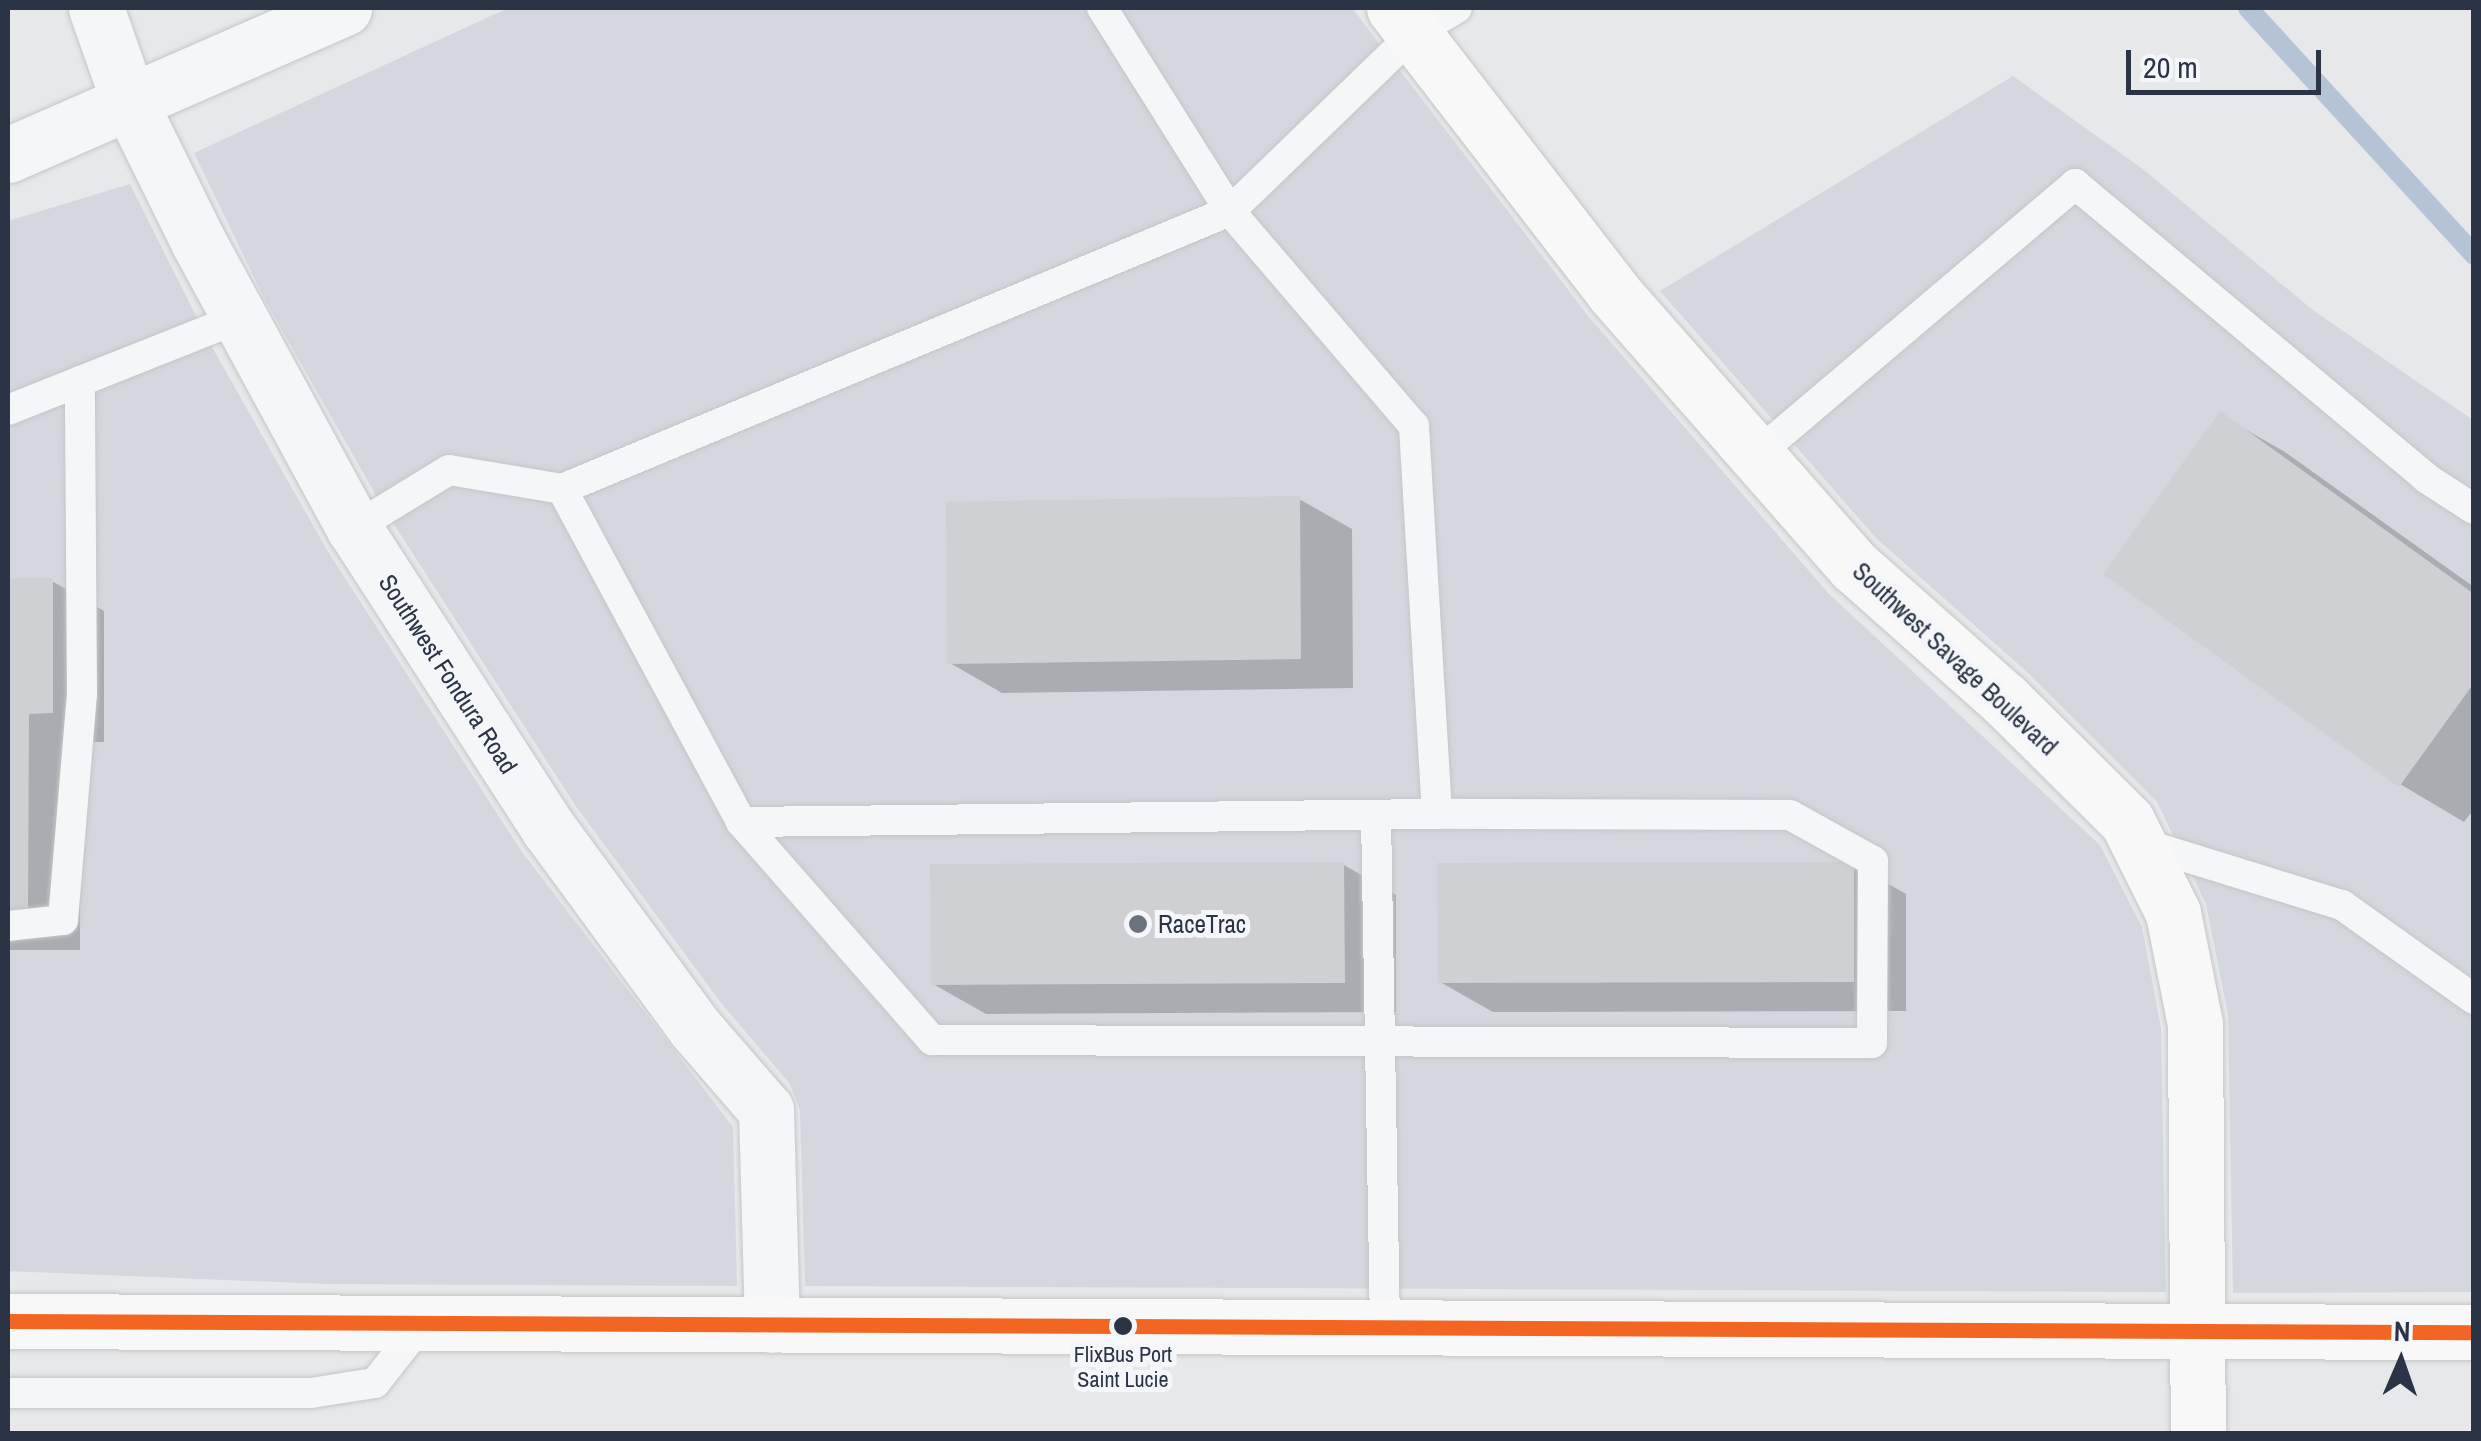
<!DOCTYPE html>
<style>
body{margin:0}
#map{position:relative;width:2481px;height:1441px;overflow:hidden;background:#e6e8ea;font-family:"Archivo Narrow",sans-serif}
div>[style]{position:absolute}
.built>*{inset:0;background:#d4d7dd}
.shadow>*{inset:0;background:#0003}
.stream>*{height:20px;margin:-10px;padding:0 10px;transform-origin:10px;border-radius:10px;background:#b4c4d5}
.building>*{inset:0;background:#ced0d3}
.roads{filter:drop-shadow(0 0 2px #c4c6c8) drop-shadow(0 0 2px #c4c6c8)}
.lane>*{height:30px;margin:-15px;padding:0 15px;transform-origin:15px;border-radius:15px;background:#f5f6f7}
.street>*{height:55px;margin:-27.5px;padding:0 27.5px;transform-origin:27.5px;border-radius:27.5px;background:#f5f6f7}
.secondary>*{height:55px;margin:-27.5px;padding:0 27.5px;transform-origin:27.5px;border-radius:27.5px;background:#f8f8f8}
.primary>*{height:55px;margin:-27.5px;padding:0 27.5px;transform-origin:27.5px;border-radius:27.5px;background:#f8f8f8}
.bus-1>*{height:15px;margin:-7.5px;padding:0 7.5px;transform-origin:7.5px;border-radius:7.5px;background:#f26522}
.dots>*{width:28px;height:28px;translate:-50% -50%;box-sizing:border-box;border:5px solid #f4f6f9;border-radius:50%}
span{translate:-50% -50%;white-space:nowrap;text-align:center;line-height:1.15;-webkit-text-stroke:10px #f4f6f9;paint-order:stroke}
.bus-label{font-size:22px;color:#2b3445}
.street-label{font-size:25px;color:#2b3445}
.poi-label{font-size:25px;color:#2b3445}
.left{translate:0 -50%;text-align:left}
.frame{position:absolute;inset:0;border:10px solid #2b3445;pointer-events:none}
.north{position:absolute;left:2351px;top:1311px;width:100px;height:100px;-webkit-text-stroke:8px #f4f6f9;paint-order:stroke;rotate:2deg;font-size:28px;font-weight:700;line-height:40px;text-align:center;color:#2b3445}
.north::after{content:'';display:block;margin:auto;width:35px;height:45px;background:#2b3445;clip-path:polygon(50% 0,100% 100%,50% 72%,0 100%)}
.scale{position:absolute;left:2126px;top:50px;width:195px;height:45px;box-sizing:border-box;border:5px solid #2b3445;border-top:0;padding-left:12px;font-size:30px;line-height:35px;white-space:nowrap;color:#2b3445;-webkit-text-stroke:8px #f4f6f9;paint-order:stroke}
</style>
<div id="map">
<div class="built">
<div style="clip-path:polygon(508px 8px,1352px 8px,1589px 317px,1829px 594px,2100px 845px,2142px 927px,2161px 1028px,2166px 1292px,805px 1286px,800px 1110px,790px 1084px,721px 1003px,575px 805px,382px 506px,265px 300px,194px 153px)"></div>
<div style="clip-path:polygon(2013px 76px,2144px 170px,2314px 311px,2473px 420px,2473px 1292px,2233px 1293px,2228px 1015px,2206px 904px,2157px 802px,2027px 672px,1876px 538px,1660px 291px)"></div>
<div style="clip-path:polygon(130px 184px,208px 340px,327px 550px,522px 852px,733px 1127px,737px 1286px,326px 1284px,8px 1271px,8px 221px)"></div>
</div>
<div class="shadow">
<div style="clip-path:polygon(2220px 415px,2285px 452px,2474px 587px,2474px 809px,2464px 822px,2400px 784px)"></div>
<div style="clip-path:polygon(1299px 499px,1352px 529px,1353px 688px,1002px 693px,950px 663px)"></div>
<div style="clip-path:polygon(8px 580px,52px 581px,104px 611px,104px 742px,80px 742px,80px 950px,8px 950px)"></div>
<div style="clip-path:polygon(1853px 864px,1906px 894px,1906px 1011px,1493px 1012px,1440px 982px)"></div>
<div style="clip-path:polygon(1344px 865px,1396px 895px,1396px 1012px,986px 1014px,933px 984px)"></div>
</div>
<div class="stream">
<div style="left:2248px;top:8px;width:335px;rotate:47.5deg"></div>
</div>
<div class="building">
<div style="clip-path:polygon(2220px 411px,2474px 594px,2474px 683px,2399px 787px,2103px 574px)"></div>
<div style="clip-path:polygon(1300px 496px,1301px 659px,947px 664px,946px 502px)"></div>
<div style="clip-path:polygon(8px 578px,53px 578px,53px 713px,29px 714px,28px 921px,8px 921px)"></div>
<div style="clip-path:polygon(1344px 862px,1345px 983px,931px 985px,930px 864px)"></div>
<div style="clip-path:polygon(1854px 862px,1854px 982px,1438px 983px,1437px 863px)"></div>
</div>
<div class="roads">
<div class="lane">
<div style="left:8px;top:410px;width:246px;rotate:-21.7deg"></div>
<div style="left:1756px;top:455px;width:419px;rotate:-40.3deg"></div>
<div style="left:2075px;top:184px;width:458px;rotate:39.9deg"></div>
<div style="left:2426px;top:478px;width:57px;rotate:32.9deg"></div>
<div style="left:562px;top:489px;width:378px;rotate:61.7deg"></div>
<div style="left:741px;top:822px;width:290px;rotate:48.8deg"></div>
<div style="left:932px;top:1040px;width:940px;rotate:0.18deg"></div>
<div style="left:1872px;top:1043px;width:182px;rotate:-89.7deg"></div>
<div style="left:1873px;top:861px;width:95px;rotate:-151deg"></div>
<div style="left:1790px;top:815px;width:353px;rotate:-179.8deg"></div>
<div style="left:1437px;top:814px;width:389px;rotate:-93.4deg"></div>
<div style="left:1414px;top:426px;width:283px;rotate:-130.6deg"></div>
<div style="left:1230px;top:211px;width:240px;rotate:-122.2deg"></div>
<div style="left:354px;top:528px;width:111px;rotate:-31.4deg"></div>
<div style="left:449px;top:470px;width:115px;rotate:9.5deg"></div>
<div style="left:562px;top:489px;width:724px;rotate:-22.6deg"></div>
<div style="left:1230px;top:211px;width:255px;rotate:-44deg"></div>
<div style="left:1413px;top:34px;width:51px;rotate:-30.6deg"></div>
<div style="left:1376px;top:815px;width:513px;rotate:88.99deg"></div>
<div style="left:741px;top:822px;width:696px;rotate:-0.66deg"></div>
<div style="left:2138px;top:842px;width:214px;rotate:17.2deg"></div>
<div style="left:2342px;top:905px;width:162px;rotate:35.5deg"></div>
<div style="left:8px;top:926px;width:55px;rotate:-6.2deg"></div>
<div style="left:63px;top:920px;width:227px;rotate:-85.2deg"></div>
<div style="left:82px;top:694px;width:313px;rotate:-90.4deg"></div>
<div style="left:8px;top:1393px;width:303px"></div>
<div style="left:311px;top:1393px;width:65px;rotate:-8.9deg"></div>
<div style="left:375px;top:1383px;width:78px;rotate:-51.8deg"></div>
</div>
<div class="street">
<div style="left:96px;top:8px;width:96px;rotate:70.6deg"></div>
<div style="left:128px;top:99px;width:161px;rotate:63.8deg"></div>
<div style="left:199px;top:243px;width:324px;rotate:61.5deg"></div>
<div style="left:354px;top:528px;width:357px;rotate:57.1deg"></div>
<div style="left:548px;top:828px;width:248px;rotate:53.7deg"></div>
<div style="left:695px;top:1028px;width:108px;rotate:49.1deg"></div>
<div style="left:766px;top:1110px;width:215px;rotate:88.4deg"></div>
<div style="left:8px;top:155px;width:367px;rotate:-23.6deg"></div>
</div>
<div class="secondary">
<div style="left:1394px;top:8px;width:360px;rotate:52.3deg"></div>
<div style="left:1614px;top:293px;width:363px;rotate:48.7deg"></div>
<div style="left:1854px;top:566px;width:202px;rotate:41.6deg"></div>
<div style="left:2005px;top:700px;width:172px;rotate:44.8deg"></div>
<div style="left:2127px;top:821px;width:103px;rotate:63.4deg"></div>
<div style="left:2173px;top:913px;width:113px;rotate:78.8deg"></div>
<div style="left:2195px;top:1024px;width:410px;rotate:89.6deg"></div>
</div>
<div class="primary">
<div style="left:8px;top:1321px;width:2466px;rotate:0.26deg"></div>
</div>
</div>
<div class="bus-1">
<div style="left:8px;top:1321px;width:2466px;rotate:0.26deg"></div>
</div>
<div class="dots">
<div style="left:1138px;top:924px;background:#6c737f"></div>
<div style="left:1123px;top:1326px;background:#2b3445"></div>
</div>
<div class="bus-label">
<span style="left:1123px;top:1367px">FlixBus Port<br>Saint Lucie</span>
</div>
<div class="street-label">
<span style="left:1955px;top:659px;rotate:43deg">Southwest Savage Boulevard</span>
<span style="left:448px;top:674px;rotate:57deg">Southwest Fondura Road</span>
</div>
<div class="poi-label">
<span class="left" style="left:1158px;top:924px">RaceTrac</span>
</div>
<div class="frame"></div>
<div class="north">N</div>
<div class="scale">20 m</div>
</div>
